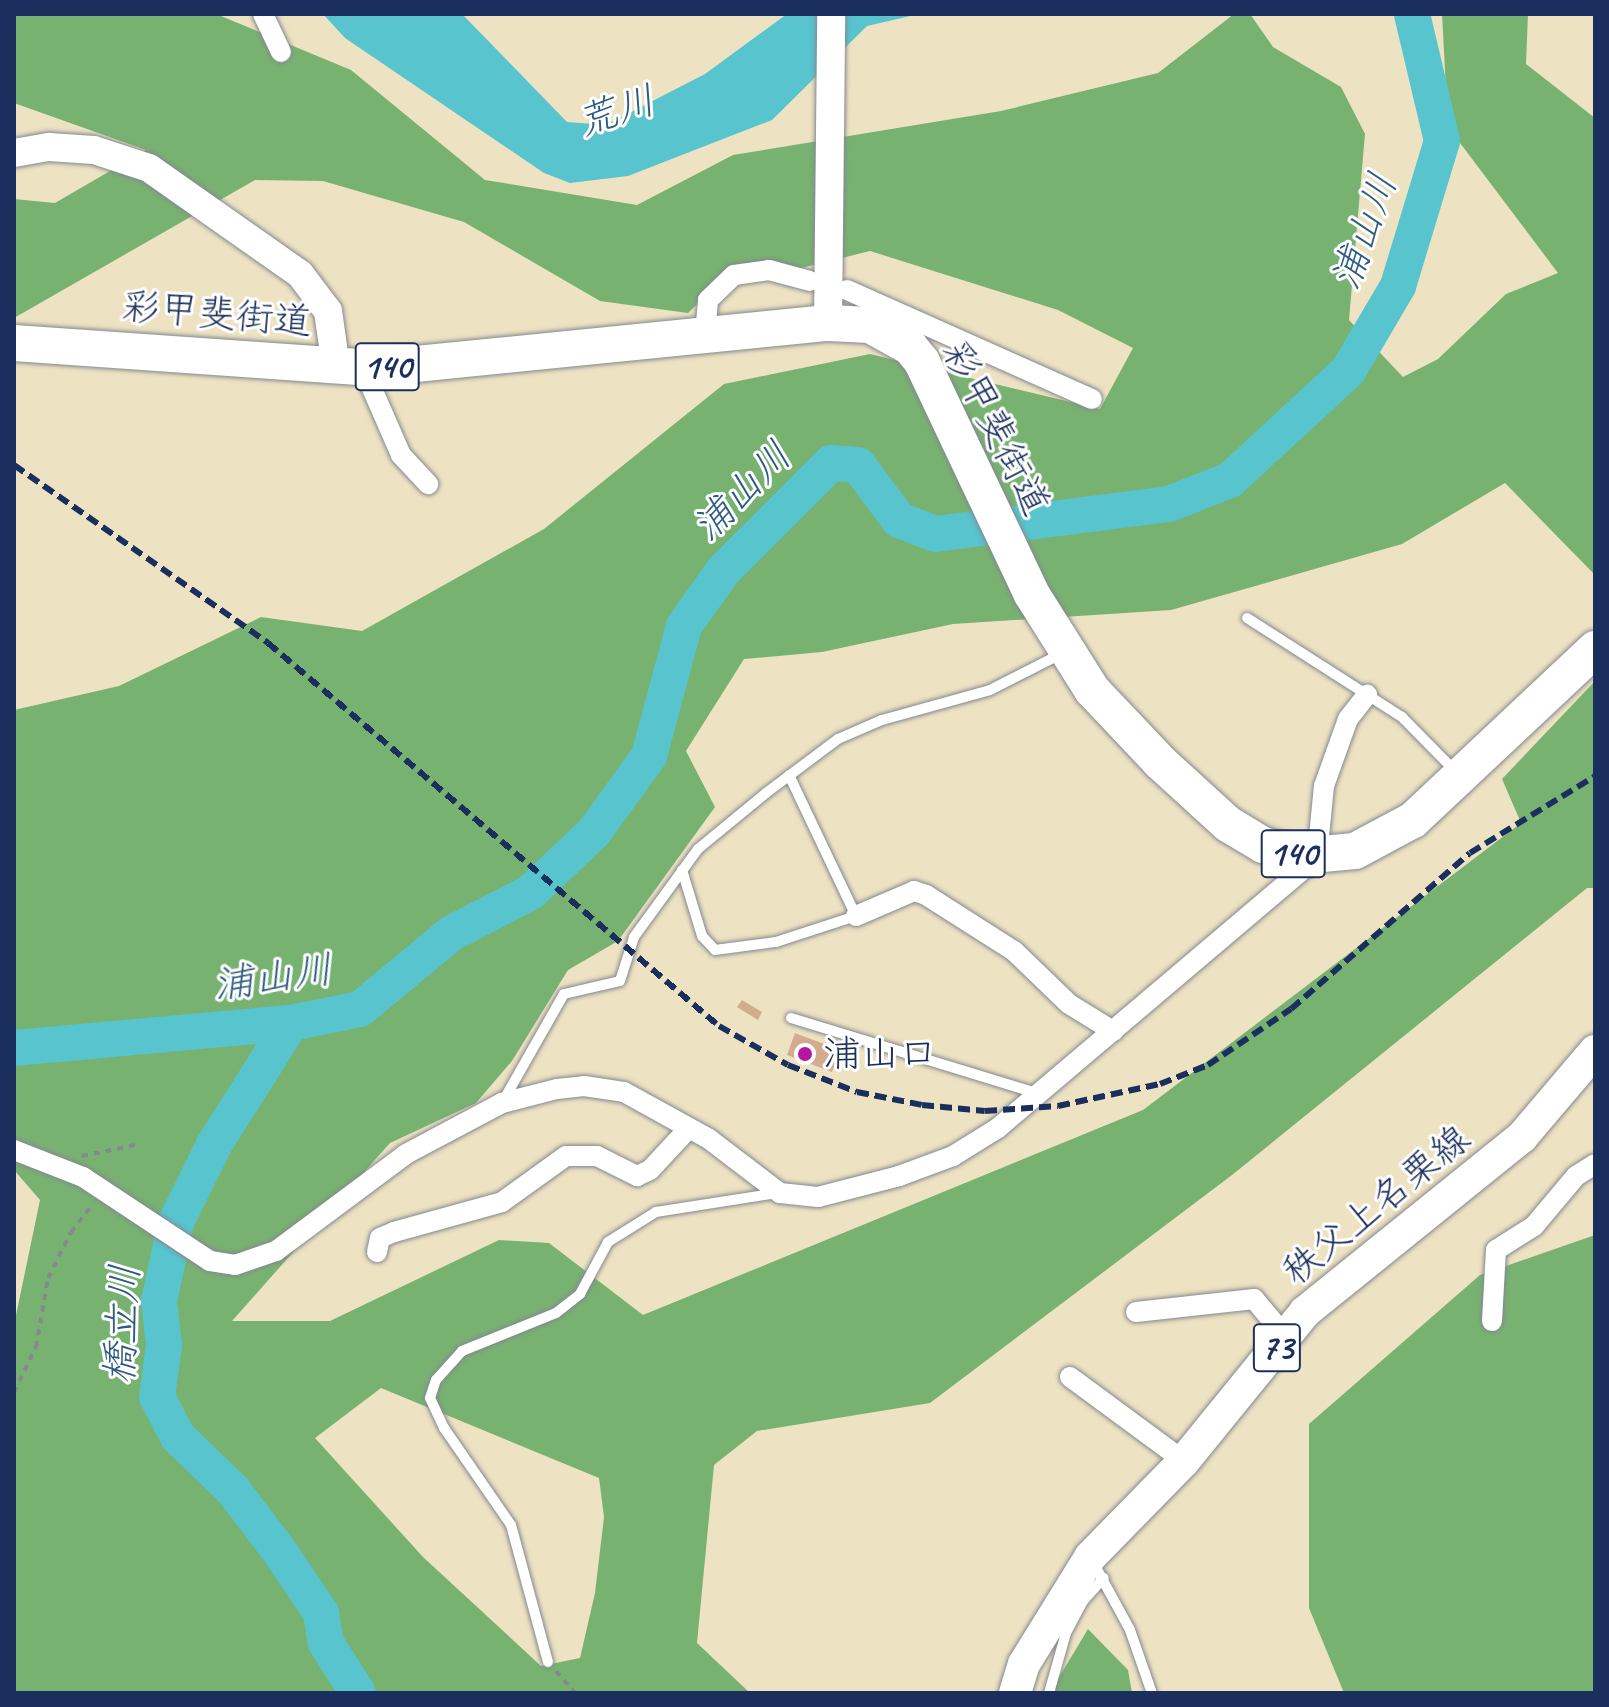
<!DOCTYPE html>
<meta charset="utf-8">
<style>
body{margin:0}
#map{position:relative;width:1609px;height:1707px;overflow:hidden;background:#ede2c2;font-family:Caveat,"Klee One",sans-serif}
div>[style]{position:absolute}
.forest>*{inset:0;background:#78b271}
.water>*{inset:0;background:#57c4ce}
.river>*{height:36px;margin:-18px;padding:0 18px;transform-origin:18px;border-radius:18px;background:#57c4ce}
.building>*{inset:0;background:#d3ab8f}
.path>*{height:4px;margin-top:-2px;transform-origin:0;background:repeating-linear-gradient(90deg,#848890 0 6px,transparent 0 12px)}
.roads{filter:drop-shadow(0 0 2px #848890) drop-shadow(0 0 2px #848890)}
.lane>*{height:10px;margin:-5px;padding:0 5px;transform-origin:5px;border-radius:5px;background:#fff}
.street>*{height:20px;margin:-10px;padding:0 10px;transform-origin:10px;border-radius:10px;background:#fff}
.secondary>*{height:28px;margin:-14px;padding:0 14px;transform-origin:14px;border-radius:14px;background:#fff}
.primary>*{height:32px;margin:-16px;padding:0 16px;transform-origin:16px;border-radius:16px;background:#fff}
.highway>*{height:36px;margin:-18px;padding:0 18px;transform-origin:18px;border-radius:18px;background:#fff}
.rail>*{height:6px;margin-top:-3px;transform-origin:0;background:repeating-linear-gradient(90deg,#1b2f5e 0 12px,transparent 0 18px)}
.dots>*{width:22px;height:22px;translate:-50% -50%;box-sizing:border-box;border:4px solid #fff;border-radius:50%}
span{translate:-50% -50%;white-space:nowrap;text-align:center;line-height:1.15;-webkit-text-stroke:6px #fff;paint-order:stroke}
.shield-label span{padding:2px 6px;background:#fff;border:2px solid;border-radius:6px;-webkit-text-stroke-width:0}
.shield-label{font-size:36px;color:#1b2f5e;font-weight:700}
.street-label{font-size:38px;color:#1b2f5e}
.poi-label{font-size:38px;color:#1b2f5e}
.left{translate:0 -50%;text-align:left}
.water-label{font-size:40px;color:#2d5c80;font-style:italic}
.frame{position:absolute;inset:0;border:16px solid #1b2f5e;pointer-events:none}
</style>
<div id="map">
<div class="forest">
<div style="clip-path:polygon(evenodd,14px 14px,216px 14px,351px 70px,485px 180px,637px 205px,733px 155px,1001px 111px,1158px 73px,1234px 14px,1250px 14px,1273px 47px,1341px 87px,1365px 134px,1349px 320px,1403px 377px,1438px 359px,1506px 294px,1558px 273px,1448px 127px,1442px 14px,1528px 14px,1526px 64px,1595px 118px,1595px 575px,1505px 483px,1402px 544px,1171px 610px,953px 624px,822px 652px,744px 659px,686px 751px,715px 807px,618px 941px,568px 970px,512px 1061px,476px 1103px,390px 1143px,232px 1321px,330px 1321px,499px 1240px,549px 1243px,643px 1315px,1143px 1110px,1521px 823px,1502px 779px,1595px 681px,1595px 888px,1587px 888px,1232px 1175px,930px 1403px,757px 1431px,714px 1465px,697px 1643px,750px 1693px,14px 1693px,14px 1325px,40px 1200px,14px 1170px,14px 710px,119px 686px,261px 617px,362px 631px,544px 529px,724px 384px,870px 354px,1100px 409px,1133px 348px,1058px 310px,870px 251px,712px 290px,688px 313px,600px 301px,464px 222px,323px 181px,255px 180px,14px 318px,14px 199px,55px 203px,146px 150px,14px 103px,14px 14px,381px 1388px,599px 1478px,604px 1517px,595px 1593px,580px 1658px,541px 1666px,423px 1557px,315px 1438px,381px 1388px)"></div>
<div style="clip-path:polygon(1595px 1235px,1595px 1693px,1344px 1693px,1309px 1608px,1309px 1424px,1480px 1275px)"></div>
<div style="clip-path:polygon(1088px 1629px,1128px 1670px,1132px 1693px,1056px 1693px,1055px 1684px)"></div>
</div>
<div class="water">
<div style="clip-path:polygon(323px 14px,462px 14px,567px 122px,606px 125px,705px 74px,787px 14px,919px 14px,867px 26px,772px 120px,628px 176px,570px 183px,544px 173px,345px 38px)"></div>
</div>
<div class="river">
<div style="left:291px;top:1023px;width:144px;rotate:122.3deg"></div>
<div style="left:214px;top:1145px;width:86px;rotate:116.3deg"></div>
<div style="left:176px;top:1222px;width:81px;rotate:102.1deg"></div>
<div style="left:159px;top:1301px;width:44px;rotate:83.5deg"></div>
<div style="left:164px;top:1345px;width:52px;rotate:97.7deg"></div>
<div style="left:157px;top:1397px;width:45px;rotate:62.3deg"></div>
<div style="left:178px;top:1437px;width:76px;rotate:43.9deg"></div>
<div style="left:233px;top:1490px;width:78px;rotate:52.8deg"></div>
<div style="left:280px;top:1552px;width:73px;rotate:56.1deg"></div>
<div style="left:321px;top:1613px;width:30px;rotate:81deg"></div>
<div style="left:326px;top:1643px;width:59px;rotate:57.4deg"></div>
<div style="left:14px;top:1048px;width:278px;rotate:-5.2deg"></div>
<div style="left:291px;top:1023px;width:70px;rotate:-11.5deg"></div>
<div style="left:360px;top:1009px;width:119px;rotate:-39.6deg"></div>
<div style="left:452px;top:933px;width:89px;rotate:-27.4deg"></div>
<div style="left:531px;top:892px;width:87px;rotate:-43.6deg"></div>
<div style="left:594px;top:832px;width:94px;rotate:-54.1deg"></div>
<div style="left:649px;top:756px;width:135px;rotate:-74.9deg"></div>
<div style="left:684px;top:626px;width:67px;rotate:-54.7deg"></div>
<div style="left:723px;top:571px;width:153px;rotate:-45deg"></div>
<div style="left:831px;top:463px;width:27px;rotate:4deg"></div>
<div style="left:858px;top:465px;width:69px;rotate:53.3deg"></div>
<div style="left:899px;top:520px;width:39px;rotate:21deg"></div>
<div style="left:935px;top:534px;width:236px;rotate:-7.3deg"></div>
<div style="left:1169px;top:504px;width:66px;rotate:-21.5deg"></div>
<div style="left:1230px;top:480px;width:161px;rotate:-42.7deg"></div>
<div style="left:1348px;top:371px;width:99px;rotate:-59.5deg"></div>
<div style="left:1398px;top:286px;width:152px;rotate:-73.1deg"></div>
<div style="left:1442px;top:141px;width:130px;rotate:-103.3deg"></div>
</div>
<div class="building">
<div style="clip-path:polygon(742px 1000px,762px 1012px,758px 1020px,737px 1007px)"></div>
<div style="clip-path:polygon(795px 1033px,840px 1050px,832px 1072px,787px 1055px)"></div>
</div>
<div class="path">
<div style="left:82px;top:1156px;width:54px;rotate:-11.7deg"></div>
<div style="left:14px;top:1392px;width:50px;rotate:-63.9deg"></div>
<div style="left:36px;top:1347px;width:70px;rotate:-80.1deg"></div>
<div style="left:48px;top:1278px;width:51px;rotate:-63.4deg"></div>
<div style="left:71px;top:1232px;width:36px;rotate:-52deg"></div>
<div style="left:556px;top:1671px;width:29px;rotate:49deg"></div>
</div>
<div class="roads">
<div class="lane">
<div style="left:1247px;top:618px;width:184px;rotate:32.6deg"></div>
<div style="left:1402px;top:717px;width:77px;rotate:45.5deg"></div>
<div style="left:682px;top:870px;width:69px;rotate:73.1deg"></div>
<div style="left:702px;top:936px;width:19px;rotate:47deg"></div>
<div style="left:715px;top:950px;width:62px;rotate:-7.5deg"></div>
<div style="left:776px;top:942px;width:84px;rotate:-18deg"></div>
<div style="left:856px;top:916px;width:156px;rotate:-115.4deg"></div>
<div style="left:791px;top:1018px;width:257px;rotate:17deg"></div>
<div style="left:502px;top:1103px;width:125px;rotate:-60.4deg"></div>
<div style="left:564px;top:994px;width:57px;rotate:-13.1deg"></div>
<div style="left:620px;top:981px;width:46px;rotate:-72.3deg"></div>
<div style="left:634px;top:937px;width:109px;rotate:-54deg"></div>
<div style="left:698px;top:849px;width:88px;rotate:-39.5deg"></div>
<div style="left:766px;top:793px;width:90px;rotate:-36.9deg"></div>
<div style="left:838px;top:739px;width:48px;rotate:-23.4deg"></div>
<div style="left:882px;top:720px;width:112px;rotate:-15.5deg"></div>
<div style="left:990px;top:690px;width:80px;rotate:-26.9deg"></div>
<div style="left:1093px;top:1562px;width:77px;rotate:61.4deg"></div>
<div style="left:1130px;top:1630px;width:67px;rotate:70.8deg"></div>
<div style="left:548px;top:1662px;width:142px;rotate:-105.1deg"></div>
<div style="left:511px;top:1525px;width:118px;rotate:-124.6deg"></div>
<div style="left:444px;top:1428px;width:33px;rotate:-115deg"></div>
<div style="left:430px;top:1398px;width:19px;rotate:-72deg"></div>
<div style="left:436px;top:1380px;width:39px;rotate:-48deg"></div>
<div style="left:462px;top:1351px;width:101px;rotate:-22deg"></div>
<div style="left:556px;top:1313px;width:31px;rotate:-38deg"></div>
<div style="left:580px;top:1294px;width:59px;rotate:-61.7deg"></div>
<div style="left:608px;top:1242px;width:57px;rotate:-32deg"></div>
<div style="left:656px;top:1212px;width:122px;rotate:-8.9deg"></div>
<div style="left:1049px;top:1693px;width:62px;rotate:-74.2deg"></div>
<div style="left:1066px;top:1633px;width:36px;rotate:-62deg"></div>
<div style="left:1083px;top:1601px;width:31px;rotate:-48deg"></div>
</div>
<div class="street">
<div style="left:263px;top:14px;width:42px;rotate:64.7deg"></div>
<div style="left:847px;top:290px;width:268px;rotate:24deg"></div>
<div style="left:705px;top:335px;width:35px;rotate:-85deg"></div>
<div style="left:708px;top:300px;width:36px;rotate:-44deg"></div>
<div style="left:734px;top:275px;width:35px;rotate:-8deg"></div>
<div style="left:769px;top:270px;width:42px;rotate:15deg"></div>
<div style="left:363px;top:368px;width:95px;rotate:66.4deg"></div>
<div style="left:401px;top:455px;width:40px;rotate:47deg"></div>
<div style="left:856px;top:916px;width:63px;rotate:-23.3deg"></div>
<div style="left:914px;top:891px;width:13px;rotate:18deg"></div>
<div style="left:926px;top:895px;width:104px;rotate:32.5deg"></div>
<div style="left:1014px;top:951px;width:76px;rotate:43.9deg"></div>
<div style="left:1069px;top:1004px;width:52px;rotate:31.5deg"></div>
<div style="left:14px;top:1150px;width:74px;rotate:21.4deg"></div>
<div style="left:83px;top:1177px;width:152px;rotate:33.5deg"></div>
<div style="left:210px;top:1261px;width:25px;rotate:9deg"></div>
<div style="left:235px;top:1265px;width:43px;rotate:-18.9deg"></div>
<div style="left:276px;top:1251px;width:162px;rotate:-36.7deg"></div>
<div style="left:406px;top:1154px;width:109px;rotate:-28deg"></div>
<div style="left:502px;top:1103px;width:57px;rotate:-14.3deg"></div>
<div style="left:557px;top:1089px;width:27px;rotate:-6deg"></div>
<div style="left:584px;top:1086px;width:40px;rotate:8.5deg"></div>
<div style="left:624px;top:1092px;width:97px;rotate:28.9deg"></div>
<div style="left:709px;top:1139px;width:89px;rotate:37.3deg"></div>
<div style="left:780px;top:1193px;width:38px;rotate:6deg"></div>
<div style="left:818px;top:1197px;width:84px;rotate:-14.5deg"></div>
<div style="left:899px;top:1176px;width:58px;rotate:-20.3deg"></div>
<div style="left:953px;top:1156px;width:53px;rotate:-31.9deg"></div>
<div style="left:998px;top:1128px;width:419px;rotate:-40.3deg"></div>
<div style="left:1317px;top:857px;width:71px;rotate:-84.4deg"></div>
<div style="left:1324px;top:786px;width:71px;rotate:-70.3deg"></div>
<div style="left:1348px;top:719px;width:31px;rotate:-52deg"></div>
<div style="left:377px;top:1252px;width:14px;rotate:-78deg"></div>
<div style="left:380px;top:1238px;width:15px;rotate:-23deg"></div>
<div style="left:394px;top:1232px;width:112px;rotate:-15.5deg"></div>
<div style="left:502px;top:1202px;width:79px;rotate:-35.7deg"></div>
<div style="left:566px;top:1156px;width:31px"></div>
<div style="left:597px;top:1156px;width:45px;rotate:26.6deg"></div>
<div style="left:637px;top:1176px;width:14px;rotate:-25deg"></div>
<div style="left:650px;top:1170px;width:57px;rotate:-47.1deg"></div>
<div style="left:1136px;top:1312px;width:119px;rotate:-6.3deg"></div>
<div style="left:1254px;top:1299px;width:50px;rotate:49.9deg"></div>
<div style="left:1492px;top:1321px;width:71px;rotate:-86.8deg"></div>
<div style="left:1496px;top:1250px;width:45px;rotate:-32.3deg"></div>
<div style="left:1534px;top:1226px;width:65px;rotate:-50deg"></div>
<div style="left:1576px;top:1176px;width:22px;rotate:-32deg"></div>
<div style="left:1070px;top:1377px;width:142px;rotate:36.4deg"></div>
</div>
<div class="secondary">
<div style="left:14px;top:153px;width:36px;rotate:-10deg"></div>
<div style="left:49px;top:147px;width:45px;rotate:3.8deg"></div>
<div style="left:94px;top:150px;width:58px;rotate:18.1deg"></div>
<div style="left:149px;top:168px;width:184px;rotate:35.1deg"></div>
<div style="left:300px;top:274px;width:46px;rotate:52.9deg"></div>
<div style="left:328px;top:311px;width:57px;rotate:81.9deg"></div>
<div style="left:828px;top:323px;width:309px;rotate:-89.4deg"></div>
</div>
<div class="primary">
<div style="left:1015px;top:1693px;width:30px;rotate:-73deg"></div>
<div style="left:1024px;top:1664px;width:126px;rotate:-58.3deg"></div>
<div style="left:1090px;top:1557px;width:134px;rotate:-45.6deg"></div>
<div style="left:1184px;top:1461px;width:192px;rotate:-50.9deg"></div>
<div style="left:1305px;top:1312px;width:279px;rotate:-38.9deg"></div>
<div style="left:1522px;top:1137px;width:113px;rotate:-49.7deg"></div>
</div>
<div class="highway">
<div style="left:14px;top:343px;width:363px;rotate:4deg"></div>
<div style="left:376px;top:368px;width:454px;rotate:-5.7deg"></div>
<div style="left:828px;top:323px;width:42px;rotate:2.7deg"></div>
<div style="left:870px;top:325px;width:46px;rotate:28.8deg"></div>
<div style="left:910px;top:347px;width:19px;rotate:51deg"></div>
<div style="left:922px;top:362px;width:255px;rotate:64.7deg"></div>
<div style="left:1031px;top:593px;width:115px;rotate:57.8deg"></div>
<div style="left:1092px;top:690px;width:99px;rotate:46.6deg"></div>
<div style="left:1160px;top:762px;width:92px;rotate:42.4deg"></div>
<div style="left:1228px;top:824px;width:41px;rotate:31deg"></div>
<div style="left:1263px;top:845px;width:40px;rotate:16deg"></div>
<div style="left:1301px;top:856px;width:54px;rotate:-5.3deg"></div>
<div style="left:1355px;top:851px;width:66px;rotate:-28.1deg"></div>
<div style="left:1413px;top:820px;width:250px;rotate:-43.2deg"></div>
</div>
</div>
<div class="rail">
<div style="left:14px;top:465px;width:310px;rotate:35deg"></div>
<div style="left:268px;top:643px;width:592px;rotate:40.34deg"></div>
<div style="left:719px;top:1026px;width:79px;rotate:29.5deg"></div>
<div style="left:788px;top:1065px;width:74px;rotate:21.4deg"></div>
<div style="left:857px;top:1092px;width:66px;rotate:11.3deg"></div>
<div style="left:922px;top:1105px;width:63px;rotate:5.4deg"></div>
<div style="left:985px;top:1111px;width:73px;rotate:-3.9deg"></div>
<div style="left:1058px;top:1106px;width:104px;rotate:-12.2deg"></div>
<div style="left:1160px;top:1084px;width:52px;rotate:-21.6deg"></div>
<div style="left:1208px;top:1065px;width:100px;rotate:-34deg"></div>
<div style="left:1291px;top:1009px;width:237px;rotate:-41.1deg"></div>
<div style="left:1470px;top:853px;width:147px;rotate:-31.6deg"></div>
</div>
<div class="dots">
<div style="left:805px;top:1054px;background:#b5179e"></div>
</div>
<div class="shield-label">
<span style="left:387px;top:367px">140</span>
<span style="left:1293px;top:854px">140</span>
<span style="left:1277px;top:1348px">73</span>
</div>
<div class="street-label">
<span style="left:217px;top:314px;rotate:5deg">彩甲斐街道</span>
<span style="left:996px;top:428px;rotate:63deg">彩甲斐街道</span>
<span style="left:1376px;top:1205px;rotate:-39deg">秩父上名栗線</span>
</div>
<div class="poi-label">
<span class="left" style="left:823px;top:1054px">浦山口</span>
</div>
<div class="water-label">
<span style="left:616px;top:111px;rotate:-18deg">荒川</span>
<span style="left:1364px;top:231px;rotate:-70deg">浦山川</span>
<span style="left:742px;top:491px;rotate:-45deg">浦山川</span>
<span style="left:273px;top:977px;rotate:-8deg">浦山川</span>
<span style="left:122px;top:1324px;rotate:-87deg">橋立川</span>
</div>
<div class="frame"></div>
</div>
